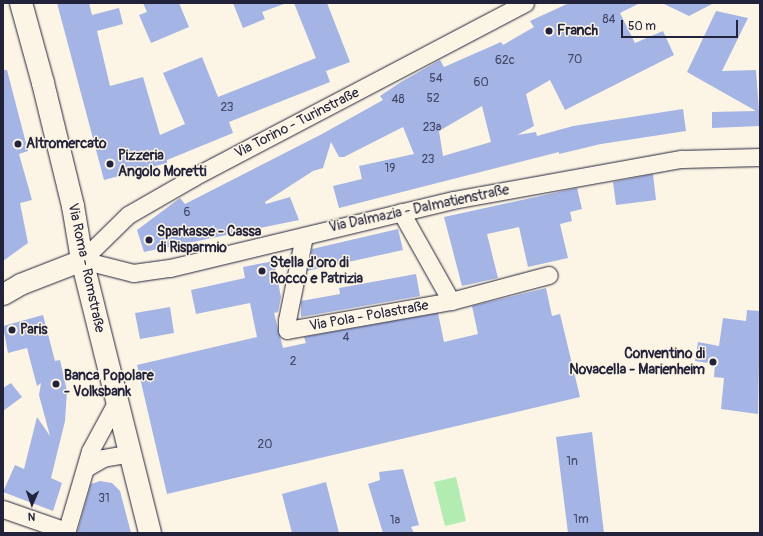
<!DOCTYPE html>
<meta charset="utf-8">
<style>
body{margin:0}
#map{position:relative;width:763px;height:536px;overflow:hidden;background:#fcf5e5;font-family:Pangolin,sans-serif}
div>[style]{position:absolute}
.green>*{inset:0;background:#b2ecb1}
.building>*{inset:0;background:#a4b4e4}
.roads{filter:drop-shadow(0 0 1px #22223b) drop-shadow(0 0 1px #22223b)}
.minor>*{height:17px;margin:-8.5px;padding:0 8.5px;transform-origin:8.5px;border-radius:8.5px;background:#fcf5e5}
.tertiary>*{height:21px;margin:-10.5px;padding:0 10.5px;transform-origin:10.5px;border-radius:10.5px;background:#fcf5e5}
.primary>*{height:22px;margin:-11px;padding:0 11px;transform-origin:11px;border-radius:11px;background:#fcf5e5}
.dots>*{width:11px;height:11px;translate:-50% -50%;box-sizing:border-box;border:2px solid #fcf5e5;border-radius:50%}
span{translate:-50% -50%;white-space:nowrap;text-align:center;line-height:1.15;-webkit-text-stroke:3px #fcf5e5;paint-order:stroke}
.number-label{font-size:12px;color:#424665}
.number-label span{-webkit-text-stroke-width:0}
.poi-label{font-size:14px;color:#22223b;font-weight:700}
.left{translate:0 -50%;text-align:left}
.right{translate:-100% -50%;text-align:right}
.street-label{font-size:14px;color:#22223b}
.frame{position:absolute;inset:0;border:4px solid #22223b;pointer-events:none}
.north{position:absolute;left:12px;top:484px;width:40px;height:40px;-webkit-text-stroke:3px #fcf5e5;paint-order:stroke;rotate:182deg;font-size:11px;font-weight:700;line-height:16px;text-align:center;color:#22223b}
.north::after{content:'';display:block;margin:auto;width:14px;height:18px;background:#22223b;clip-path:polygon(50% 0,100% 100%,50% 72%,0 100%)}
.scale{position:absolute;left:621px;top:20px;width:117px;height:18px;box-sizing:border-box;border:2px solid #22223b;border-top:0;padding-left:5px;font-size:12px;line-height:14px;white-space:nowrap;color:#22223b;-webkit-text-stroke:3px #fcf5e5;paint-order:stroke}
</style>
<div id="map">
<div class="green">
<div style="clip-path:polygon(456px 477px,466px 521px,445px 526px,434px 482px)"></div>
</div>
<div class="building">
<div style="clip-path:polygon(57px 3px,89px 3px,92px 15px,119px 8px,123px 24px,97px 31px,110px 86px,143px 77px,160px 135px,185px 124px,163px 73px,202px 57px,218px 97px,316px 58px,294px 3px,327px 3px,350px 62px,326px 71px,330px 82px,229px 122px,233px 133px,167px 160px,167px 163px,104px 180px)"></div>
<div style="clip-path:polygon(143px 3px,179px 3px,189px 27px,151px 43px,139px 15px,147px 12px)"></div>
<div style="clip-path:polygon(233px 3px,284px 3px,284px 4px,262px 12px,265px 19px,243px 28px)"></div>
<div style="clip-path:polygon(evenodd,569px 3px,640px 3px,620px 13px,635px 43px,663px 31px,674px 55px,565px 110px,550px 80px,526px 94px,534px 126px,517px 135px,536px 132px,537px 136px,573px 126px,683px 109px,686px 131px,601px 144px,559px 154px,559px 152px,339px 208px,333px 186px,362px 179px,359px 166px,414px 154px,403px 127px,344px 157px,339px 157px,331px 142px,323px 168px,313px 171px,265px 202px,266px 204px,290px 197px,299px 220px,144px 252px,137px 230px,180px 198px,185px 204px,322px 134px,383px 100px,380px 96px,401px 82px,440px 60px,444px 67px,501px 42px,503px 45px,534px 27px,530px 21px,569px 3px,482px 106px,491px 142px,443px 156px,439px 131px,482px 106px)"></div>
<div style="clip-path:polygon(662px 3px,714px 3px,689px 16px)"></div>
<div style="clip-path:polygon(716px 11px,748px 18px,722px 71px,756px 70px,760px 126px,712px 128px,712px 112px,756px 111px,687px 72px)"></div>
<div style="clip-path:polygon(3px 70px,7px 70px,28px 151px,19px 154px,32px 200px,20px 203px,28px 243px,3px 261px)"></div>
<div style="clip-path:polygon(653px 174px,656px 200px,616px 205px,613px 182px)"></div>
<div style="clip-path:polygon(577px 188px,582px 209px,570px 212px,572px 221px,560px 224px,568px 258px,528px 267px,519px 227px,487px 234px,498px 278px,462px 286px,444px 217px)"></div>
<div style="clip-path:polygon(398px 229px,403px 250px,307px 271px,312px 249px)"></div>
<div style="clip-path:polygon(274px 261px,281px 297px,278px 312px,274px 313px,283px 348px,306px 343px,304px 337px,438px 313px,444px 342px,478px 334px,472px 306px,546px 288px,552px 316px,560px 314px,580px 397px,167px 494px,137px 365px,257px 337px,250px 303px,196px 314px,191px 290px,245px 278px,243px 267px)"></div>
<div style="clip-path:polygon(416px 274px,420px 296px,301px 317px,301px 301px,340px 294px,339px 288px)"></div>
<div style="clip-path:polygon(170px 307px,174px 333px,140px 339px,135px 313px)"></div>
<div style="clip-path:polygon(747px 310px,760px 311px,758px 414px,721px 409px,724px 378px,714px 377px,715px 364px,695px 361px,698px 342px,719px 346px,723px 318px,746px 321px)"></div>
<div style="clip-path:polygon(43px 315px,55px 361px,60px 360px,67px 391px,65px 421px,51px 478px,62px 483px,53px 511px,3px 492px,15px 465px,24px 469px,37px 417px,50px 436px,39px 395px,41px 383px,37px 386px,27px 348px,8px 353px,3px 326px)"></div>
<div style="clip-path:polygon(11px 383px,22px 397px,3px 411px,3px 388px)"></div>
<div style="clip-path:polygon(592px 432px,604px 533px,568px 533px,556px 437px)"></div>
<div style="clip-path:polygon(403px 469px,419px 525px,411px 527px,414px 533px,383px 533px,368px 484px,380px 480px,379px 472px)"></div>
<div style="clip-path:polygon(100px 481px,112px 483px,120px 491px,131px 533px,77px 533px,91px 484px)"></div>
<div style="clip-path:polygon(326px 482px,339px 533px,292px 533px,282px 494px)"></div>
</div>
<div class="roads">
<div class="minor">
<div style="left:525px;top:3px;width:374px;rotate:152.3deg"></div>
<div style="left:194px;top:177px;width:76px;rotate:150.1deg"></div>
<div style="left:128px;top:215px;width:64px;rotate:135.6deg"></div>
<div style="left:82px;top:260px;width:53px;rotate:14.3deg"></div>
<div style="left:133px;top:273px;width:37px;rotate:-8deg"></div>
<div style="left:170px;top:268px;width:291px;rotate:-13.5deg"></div>
<div style="left:453px;top:200px;width:233px;rotate:-10.2deg"></div>
<div style="left:682px;top:159px;width:78px;rotate:-1.5deg"></div>
<div style="left:401px;top:212px;width:102px;rotate:60.7deg"></div>
<div style="left:304px;top:236px;width:86px;rotate:101.4deg"></div>
<div style="left:287px;top:320px;width:10px;rotate:90deg"></div>
<div style="left:287px;top:330px;width:167px;rotate:-10deg"></div>
<div style="left:451px;top:301px;width:101px;rotate:-14.9deg"></div>
<div style="left:86px;top:468px;width:20px;rotate:-30deg"></div>
<div style="left:103px;top:458px;width:28px;rotate:-10deg"></div>
<div style="left:3px;top:509px;width:67px;rotate:19.2deg"></div>
<div style="left:66px;top:533px;width:85px;rotate:-73.7deg"></div>
<div style="left:90px;top:451px;width:57px;rotate:-61.6deg"></div>
</div>
<div class="tertiary">
<div style="left:3px;top:294px;width:20px;rotate:-30deg"></div>
<div style="left:20px;top:284px;width:66px;rotate:-21.2deg"></div>
</div>
<div class="primary">
<div style="left:21px;top:3px;width:83px;rotate:74.6deg"></div>
<div style="left:43px;top:83px;width:127px;rotate:76.3deg"></div>
<div style="left:73px;top:206px;width:55px;rotate:80.5deg"></div>
<div style="left:82px;top:260px;width:281px;rotate:76deg"></div>
</div>
</div>
<div class="dots">
<div style="left:549px;top:31px;background:#22223b"></div>
<div style="left:18px;top:144px;background:#22223b"></div>
<div style="left:110px;top:164px;background:#22223b"></div>
<div style="left:149px;top:240px;background:#22223b"></div>
<div style="left:262px;top:271px;background:#22223b"></div>
<div style="left:12px;top:330px;background:#22223b"></div>
<div style="left:713px;top:362px;background:#22223b"></div>
<div style="left:56px;top:384px;background:#22223b"></div>
</div>
<div class="number-label">
<span style="left:609px;top:20px">84</span>
<span style="left:575px;top:60px">70</span>
<span style="left:505px;top:61px">62c</span>
<span style="left:436px;top:79px">54</span>
<span style="left:481px;top:83px">60</span>
<span style="left:433px;top:99px">52</span>
<span style="left:398px;top:100px">48</span>
<span style="left:227px;top:108px">23</span>
<span style="left:432px;top:128px">23a</span>
<span style="left:428px;top:160px">23</span>
<span style="left:390px;top:169px">19</span>
<span style="left:187px;top:213px">6</span>
<span style="left:346px;top:338px">4</span>
<span style="left:293px;top:362px">2</span>
<span style="left:265px;top:445px">20</span>
<span style="left:572px;top:462px">1n</span>
<span style="left:104px;top:499px">31</span>
<span style="left:581px;top:520px">1m</span>
<span style="left:395px;top:521px">1a</span>
</div>
<div class="poi-label">
<span class="left" style="left:557px;top:31px">Franch</span>
<span class="left" style="left:26px;top:144px">Altromercato</span>
<span class="left" style="left:118px;top:164px">Pizzeria<br>Angolo Moretti</span>
<span class="left" style="left:157px;top:240px">Sparkasse - Cassa<br>di Risparmio</span>
<span class="left" style="left:270px;top:271px">Stella d'oro di<br>Rocco e Patrizia</span>
<span class="left" style="left:20px;top:330px">Paris</span>
<span class="right" style="left:705px;top:362px">Conventino di<br>Novacella - Marienheim</span>
<span class="left" style="left:64px;top:384px">Banca Popolare<br>- Volksbank</span>
</div>
<div class="street-label">
<span style="left:297px;top:123px;rotate:-27deg">Via Torino - Turinstraße</span>
<span style="left:419px;top:209px;rotate:-12deg">Via Dalmazia - Dalmatienstraße</span>
<span style="left:86px;top:268px;rotate:78deg">Via Roma - Romstraße</span>
<span style="left:369px;top:316px;rotate:-10deg">Via Pola - Polastraße</span>
</div>
<div class="frame"></div>
<div class="north">N</div>
<div class="scale">50 m</div>
</div>
